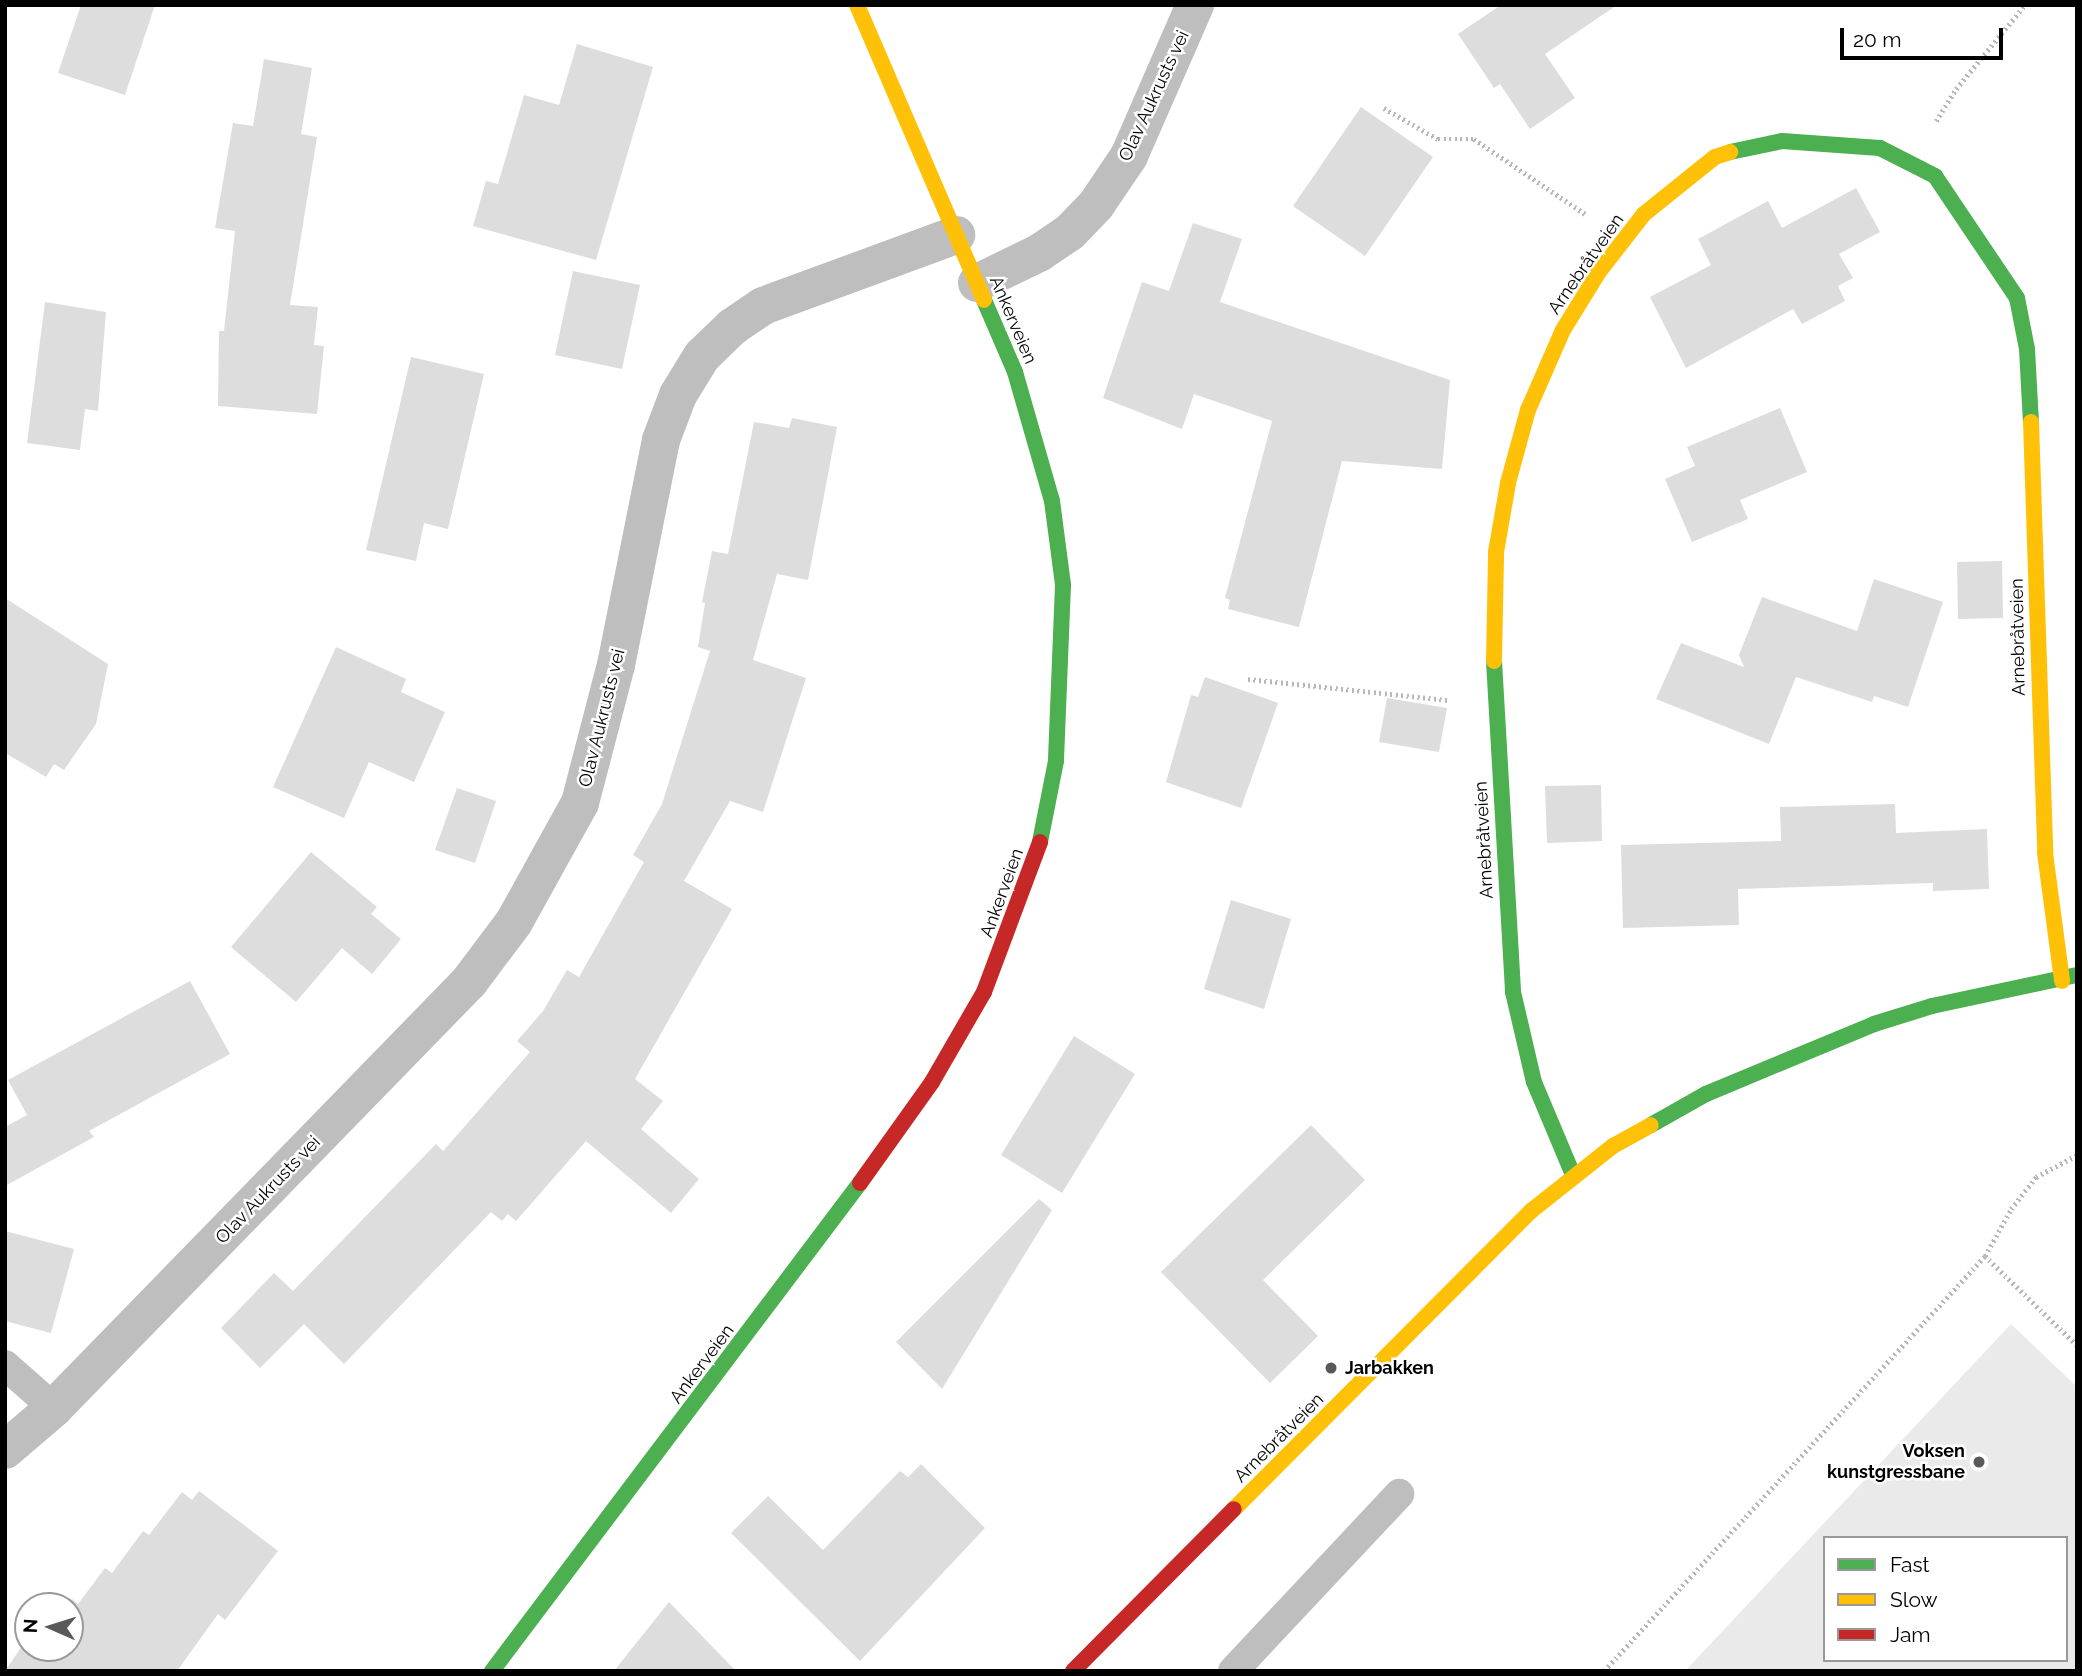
<!DOCTYPE html>
<meta charset="utf-8">
<style>
body{margin:0}
#map{position:relative;width:2082px;height:1676px;overflow:hidden;background:#fff;font-family:Raleway,sans-serif}
div>[style]{position:absolute}
.green>*{inset:0;background:#eaeaea}
.building>*{inset:0;background:#ddd}
.path>*{height:4.5px;margin-top:-2.25px;transform-origin:0;background:repeating-linear-gradient(90deg,#b8b8b8 0 2px,transparent 0 5.5px)}
.lane>*{height:30px;margin:-15px;padding:0 15px;transform-origin:15px;border-radius:15px;background:#bebebe}
.street>*{height:38px;margin:-19px;padding:0 19px;transform-origin:19px;border-radius:19px;background:#bebebe}
.fast>*{height:16px;margin:-8px;padding:0 8px;transform-origin:8px;border-radius:8px;background:#4caf50}
.slow>*{height:16px;margin:-8px;padding:0 8px;transform-origin:8px;border-radius:8px;background:#ffc107}
.jam>*{height:16px;margin:-8px;padding:0 8px;transform-origin:8px;border-radius:8px;background:#c62828}
.dots>*{width:19px;height:19px;translate:-50% -50%;box-sizing:border-box;border:4px solid #fff;border-radius:50%}
span{translate:-50% -50%;white-space:nowrap;text-align:center;line-height:1.15;-webkit-text-stroke:5px #fff;paint-order:stroke}
.street-label{font-size:18px;color:#000}
.poi-label{font-size:18px;color:#000;font-weight:700}
.left{translate:0 -50%;text-align:left}
.right{translate:-100% -50%;text-align:right}
.frame{position:absolute;inset:0;border:7px solid #000;pointer-events:none}
.legend{position:absolute;left:1823px;top:1536px;width:245px;height:126px;box-sizing:border-box;background:#fff;border:2px solid #999;margin:0;padding:9px 12px;list-style:none;font-size:21px;color:#000}
.legend li{display:flex;align-items:center;gap:14px;height:35px}
.legend b{width:35px;border:2px solid #999}
.north{position:absolute;left:14px;top:1592px;width:70px;height:70px;box-sizing:border-box;background:#fff;border:2px solid #999;border-radius:50%;rotate:273deg;font-size:19px;font-weight:700;line-height:28px;text-align:center;color:#000}
.north::after{content:'';display:block;margin:auto;width:24px;height:32px;background:#595959;clip-path:polygon(50% 0,100% 100%,50% 72%,0 100%)}
.scale{position:absolute;left:1840px;top:28px;width:163px;height:32px;box-sizing:border-box;border:4px solid #000;border-top:0;padding-left:9px;font-size:21px;line-height:24px;white-space:nowrap;color:#000;-webkit-text-stroke:5px #fff;paint-order:stroke}
</style>
<div id="map">
<div class="green">
<div style="clip-path:polygon(evenodd,2011px 1324px,2077px 1387px,2077px 1671px,1685px 1671px,2011px 1324px,1825px 1538px,2066px 1538px,2066px 1660px,1825px 1660px,1825px 1538px)"></div>
</div>
<div class="building">
<div style="clip-path:polygon(81px 5px,155px 5px,125px 95px,58px 73px)"></div>
<div style="clip-path:polygon(1501px 5px,1617px 5px,1545px 54px,1575px 98px,1530px 129px,1500px 84px,1494px 88px,1458px 34px)"></div>
<div style="clip-path:polygon(577px 44px,653px 67px,596px 260px,473px 226px,486px 181px,498px 184px,524px 95px,559px 105px)"></div>
<div style="clip-path:polygon(264px 59px,312px 68px,301px 134px,317px 137px,290px 305px,318px 307px,314px 345px,324px 346px,317px 414px,218px 406px,219px 331px,224px 331px,235px 231px,215px 228px,233px 123px,253px 126px)"></div>
<div style="clip-path:polygon(1361px 107px,1433px 157px,1365px 256px,1293px 206px)"></div>
<div style="clip-path:polygon(1856px 188px,1880px 232px,1839px 254px,1853px 278px,1838px 286px,1845px 301px,1802px 324px,1793px 309px,1686px 368px,1650px 297px,1711px 265px,1698px 239px,1768px 201px,1782px 228px)"></div>
<div style="clip-path:polygon(1193px 223px,1242px 239px,1220px 302px,1450px 380px,1442px 469px,1342px 461px,1299px 627px,1228px 609px,1230px 600px,1225px 598px,1272px 421px,1194px 394px,1182px 429px,1103px 398px,1142px 282px,1169px 291px)"></div>
<div style="clip-path:polygon(573px 271px,640px 285px,622px 369px,555px 355px)"></div>
<div style="clip-path:polygon(45px 302px,106px 312px,98px 411px,85px 409px,80px 450px,27px 443px)"></div>
<div style="clip-path:polygon(411px 357px,484px 374px,448px 529px,424px 523px,416px 561px,366px 550px)"></div>
<div style="clip-path:polygon(1780px 408px,1807px 472px,1740px 500px,1748px 519px,1692px 542px,1665px 479px,1695px 466px,1687px 447px)"></div>
<div style="clip-path:polygon(792px 418px,837px 427px,808px 580px,777px 574px,753px 660px,806px 678px,763px 812px,730px 801px,684px 881px,732px 909px,635px 1079px,663px 1101px,641px 1129px,699px 1179px,671px 1213px,586px 1141px,516px 1221px,508px 1214px,502px 1221px,491px 1212px,344px 1364px,304px 1324px,260px 1368px,221px 1328px,274px 1273px,293px 1291px,436px 1144px,443px 1151px,530px 1052px,517px 1041px,543px 1011px,567px 970px,579px 977px,644px 862px,633px 855px,662px 804px,710px 651px,698px 647px,705px 603px,702px 602px,712px 551px,728px 554px,754px 422px,789px 428px)"></div>
<div style="clip-path:polygon(2002px 561px,2003px 618px,1958px 619px,1957px 562px)"></div>
<div style="clip-path:polygon(1874px 579px,1943px 602px,1908px 707px,1874px 696px,1872px 702px,1796px 677px,1769px 744px,1656px 699px,1681px 643px,1744px 667px,1739px 655px,1762px 597px,1857px 631px)"></div>
<div style="clip-path:polygon(5px 598px,108px 664px,96px 724px,64px 770px,54px 764px,46px 777px,5px 753px)"></div>
<div style="clip-path:polygon(336px 647px,406px 679px,401px 692px,445px 712px,414px 782px,369px 762px,344px 818px,273px 787px)"></div>
<div style="clip-path:polygon(1205px 677px,1278px 703px,1241px 808px,1166px 782px,1191px 695px,1198px 697px)"></div>
<div style="clip-path:polygon(1387px 698px,1447px 708px,1439px 752px,1379px 742px)"></div>
<div style="clip-path:polygon(1601px 785px,1602px 841px,1547px 843px,1545px 786px)"></div>
<div style="clip-path:polygon(457px 788px,496px 801px,475px 863px,435px 850px)"></div>
<div style="clip-path:polygon(1895px 804px,1896px 833px,1987px 829px,1989px 889px,1933px 891px,1933px 883px,1738px 889px,1739px 925px,1623px 928px,1621px 845px,1781px 841px,1780px 807px)"></div>
<div style="clip-path:polygon(311px 852px,377px 907px,371px 914px,401px 939px,372px 974px,342px 948px,296px 1002px,231px 947px)"></div>
<div style="clip-path:polygon(1231px 900px,1291px 919px,1264px 1009px,1204px 989px)"></div>
<div style="clip-path:polygon(190px 981px,230px 1054px,89px 1131px,94px 1137px,5px 1186px,5px 1127px,27px 1115px,8px 1080px)"></div>
<div style="clip-path:polygon(1074px 1036px,1135px 1074px,1062px 1193px,1001px 1155px)"></div>
<div style="clip-path:polygon(1311px 1125px,1365px 1180px,1263px 1280px,1318px 1336px,1270px 1383px,1161px 1272px)"></div>
<div style="clip-path:polygon(1039px 1199px,1052px 1210px,942px 1389px,896px 1342px)"></div>
<div style="clip-path:polygon(5px 1231px,74px 1249px,51px 1333px,5px 1321px)"></div>
<div style="clip-path:polygon(921px 1464px,985px 1528px,860px 1661px,731px 1533px,768px 1496px,823px 1550px,900px 1471px,908px 1477px)"></div>
<div style="clip-path:polygon(199px 1491px,278px 1551px,225px 1620px,218px 1614px,177px 1671px,5px 1671px,28px 1637px,28px 1648px,70px 1648px,67px 1606px,72px 1599px,78px 1604px,105px 1568px,112px 1573px,143px 1531px,149px 1535px,182px 1492px,192px 1500px)"></div>
<div style="clip-path:polygon(669px 1602px,736px 1671px,614px 1671px)"></div>
</div>
<div class="path">
<div style="left:1384px;top:108px;width:62px;rotate:29.9deg"></div>
<div style="left:1438px;top:139px;width:36px"></div>
<div style="left:1474px;top:139px;width:134px;rotate:34deg"></div>
<div style="left:1936px;top:121px;width:38px;rotate:-58deg"></div>
<div style="left:1956px;top:89px;width:109px;rotate:-50.6deg"></div>
<div style="left:1248px;top:679px;width:202px;rotate:6deg"></div>
<div style="left:1985px;top:1256px;width:128px;rotate:44.1deg"></div>
<div style="left:1604px;top:1671px;width:563px;rotate:-47.45deg"></div>
<div style="left:1985px;top:1256px;width:54px;rotate:-61deg"></div>
<div style="left:2011px;top:1209px;width:41px;rotate:-52deg"></div>
<div style="left:2036px;top:1177px;width:47px;rotate:-28.2deg"></div>
</div>
<div class="lane">
<div style="left:5px;top:1365px;width:65px;rotate:41.3deg"></div>
<div style="left:1233px;top:1671px;width:243px;rotate:-46.8deg"></div>
</div>
<div class="street">
<div style="left:977px;top:283px;width:69px;rotate:-25.8deg"></div>
<div style="left:1039px;top:253px;width:37px;rotate:-34deg"></div>
<div style="left:1070px;top:232px;width:37px;rotate:-46deg"></div>
<div style="left:1096px;top:205px;width:59px;rotate:-56deg"></div>
<div style="left:1129px;top:156px;width:165px;rotate:-66.4deg"></div>
<div style="left:5px;top:1450px;width:65px;rotate:-40.6deg"></div>
<div style="left:54px;top:1408px;width:595px;rotate:-45.75deg"></div>
<div style="left:469px;top:982px;width:75px;rotate:-53.1deg"></div>
<div style="left:514px;top:922px;width:136px;rotate:-61deg"></div>
<div style="left:580px;top:803px;width:143px;rotate:-75.4deg"></div>
<div style="left:616px;top:665px;width:229px;rotate:-78.7deg"></div>
<div style="left:661px;top:440px;width:48px;rotate:-69.3deg"></div>
<div style="left:678px;top:395px;width:46px;rotate:-58.4deg"></div>
<div style="left:702px;top:356px;width:42px;rotate:-44deg"></div>
<div style="left:732px;top:327px;width:37px;rotate:-34deg"></div>
<div style="left:763px;top:306px;width:206px;rotate:-20.2deg"></div>
</div>
<div class="fast">
<div style="left:1730px;top:152px;width:53px;rotate:-11.9deg"></div>
<div style="left:1782px;top:141px;width:98px;rotate:4.1deg"></div>
<div style="left:1880px;top:148px;width:62px;rotate:27deg"></div>
<div style="left:1935px;top:176px;width:147px;rotate:56.1deg"></div>
<div style="left:2017px;top:298px;width:52px;rotate:78.9deg"></div>
<div style="left:2027px;top:349px;width:73px;rotate:86.9deg"></div>
<div style="left:984px;top:300px;width:78px;rotate:66.7deg"></div>
<div style="left:1015px;top:372px;width:134px;rotate:74deg"></div>
<div style="left:1052px;top:501px;width:85px;rotate:82.5deg"></div>
<div style="left:1063px;top:585px;width:176px;rotate:92.3deg"></div>
<div style="left:1056px;top:761px;width:83px;rotate:101.2deg"></div>
<div style="left:1494px;top:661px;width:332px;rotate:86.7deg"></div>
<div style="left:1513px;top:992px;width:92px;rotate:76.9deg"></div>
<div style="left:1534px;top:1082px;width:101px;rotate:67.2deg"></div>
<div style="left:1651px;top:1125px;width:63px;rotate:-29.4deg"></div>
<div style="left:1706px;top:1094px;width:182px;rotate:-22.6deg"></div>
<div style="left:1874px;top:1024px;width:61px;rotate:-17.2deg"></div>
<div style="left:1932px;top:1006px;width:148px;rotate:-12.1deg"></div>
<div style="left:492px;top:1671px;width:611px;rotate:-52.98deg"></div>
</div>
<div class="slow">
<div style="left:857px;top:5px;width:321px;rotate:66.7deg"></div>
<div style="left:2031px;top:422px;width:431px;rotate:88.1deg"></div>
<div style="left:2045px;top:853px;width:129px;rotate:82.4deg"></div>
<div style="left:1494px;top:661px;width:109px;rotate:-88.9deg"></div>
<div style="left:1496px;top:552px;width:70px;rotate:-80.1deg"></div>
<div style="left:1508px;top:483px;width:76px;rotate:-74.7deg"></div>
<div style="left:1528px;top:410px;width:87px;rotate:-66.4deg"></div>
<div style="left:1563px;top:330px;width:67px;rotate:-58.4deg"></div>
<div style="left:1598px;top:273px;width:75px;rotate:-52.1deg"></div>
<div style="left:1644px;top:214px;width:91px;rotate:-38.8deg"></div>
<div style="left:1715px;top:157px;width:16px;rotate:-18deg"></div>
<div style="left:1234px;top:1509px;width:421px;rotate:-45.1deg"></div>
<div style="left:1531px;top:1211px;width:105px;rotate:-38.4deg"></div>
<div style="left:1613px;top:1146px;width:43px;rotate:-28.9deg"></div>
</div>
<div class="jam">
<div style="left:860px;top:1183px;width:124px;rotate:-54.5deg"></div>
<div style="left:932px;top:1082px;width:104px;rotate:-60deg"></div>
<div style="left:984px;top:992px;width:160px;rotate:-69.5deg"></div>
<div style="left:1073px;top:1671px;width:228px;rotate:-45.2deg"></div>
</div>
<div class="dots">
<div style="left:1331px;top:1368px;background:#595959"></div>
<div style="left:1979px;top:1462px;background:#595959"></div>
</div>
<div class="street-label">
<span style="left:1154px;top:96px;rotate:-65deg">Olav Aukrusts vei</span>
<span style="left:1586px;top:264px;rotate:-55deg">Arnebråtveien</span>
<span style="left:1013px;top:320px;rotate:67deg">Ankerveien</span>
<span style="left:2018px;top:637px;rotate:-91deg">Arnebråtveien</span>
<span style="left:602px;top:718px;rotate:-76deg">Olav Aukrusts vei</span>
<span style="left:1484px;top:840px;rotate:-93deg">Arnebråtveien</span>
<span style="left:1002px;top:893px;rotate:-70deg">Ankerveien</span>
<span style="left:268px;top:1190px;rotate:-46deg">Olav Aukrusts vei</span>
<span style="left:702px;top:1364px;rotate:-53deg">Ankerveien</span>
<span style="left:1279px;top:1438px;rotate:-45deg">Arnebråtveien</span>
</div>
<div class="poi-label">
<span class="left" style="left:1345px;top:1368px">Jarbakken</span>
<span class="right" style="left:1965px;top:1462px">Voksen<br>kunstgressbane</span>
</div>
<div class="frame"></div>
<ul class="legend">
<li><b style="height:9px;background:#4caf50"></b>Fast</li>
<li><b style="height:9px;background:#ffc107"></b>Slow</li>
<li><b style="height:9px;background:#c62828"></b>Jam</li>
</ul>
<div class="north">N</div>
<div class="scale">20 m</div>
</div>
